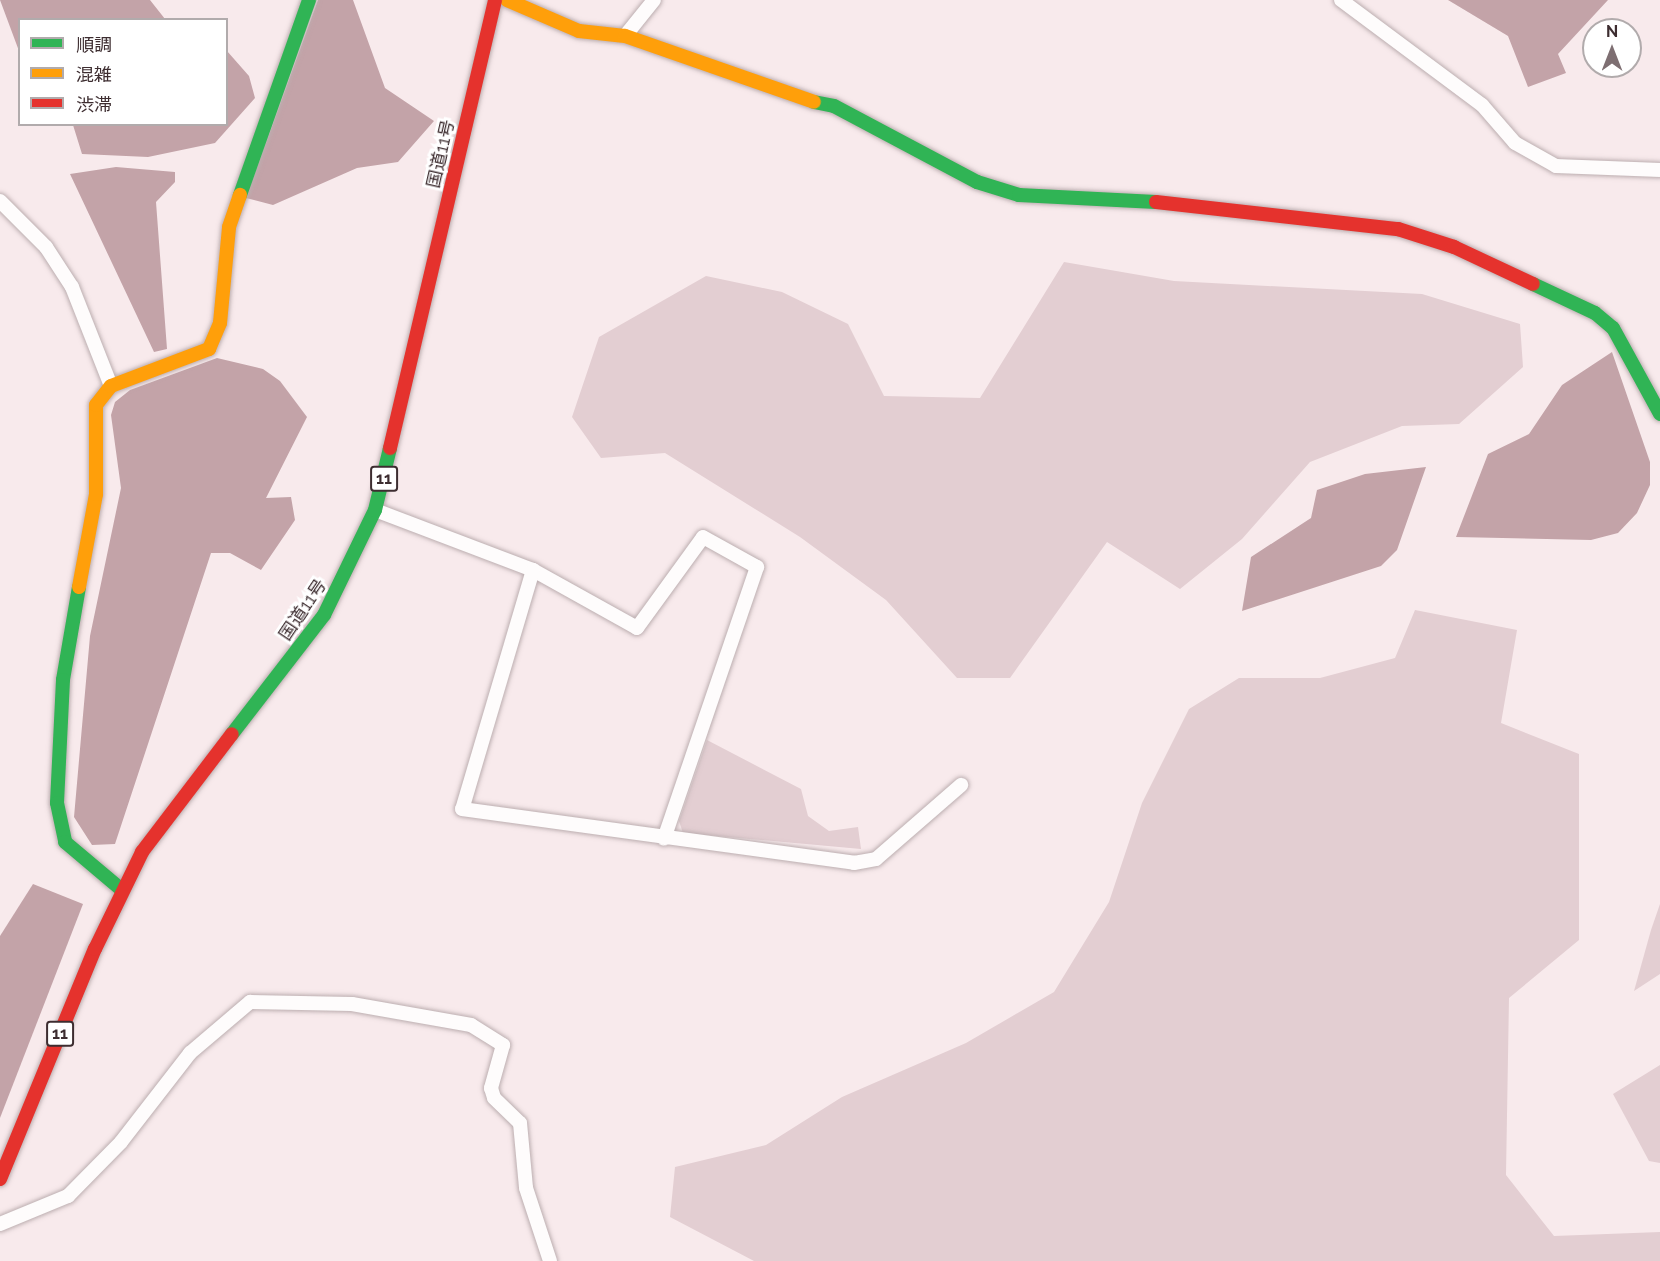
<!DOCTYPE html>
<meta charset="utf-8">
<style>
body{margin:0}
#map{position:relative;width:1660px;height:1261px;overflow:hidden;background:#f8eaec;font-family:Raleway,"Noto Sans JP",sans-serif}
div>[style]{position:absolute}
.green>*{inset:0;background:#e3ced2}
.water>*{inset:0;background:#c3a3a8}
.roads{filter:drop-shadow(0 0 2px #bcaeb0) drop-shadow(0 0 2px #bcaeb0)}
.street>*{height:14px;margin:-7px;padding:0 7px;transform-origin:7px;border-radius:7px;background:#fefcfc}
.fast>*{height:14px;margin:-7px;padding:0 7px;transform-origin:7px;border-radius:7px;background:#30b455}
.slow>*{height:14px;margin:-7px;padding:0 7px;transform-origin:7px;border-radius:7px;background:#ff9f0a}
.jam>*{height:14px;margin:-7px;padding:0 7px;transform-origin:7px;border-radius:7px;background:#e5322d}
span{translate:-50% -50%;white-space:nowrap;text-align:center;line-height:1.15;-webkit-text-stroke:6px #fff;paint-order:stroke}
.shield-label span{padding:2px 4px;background:#fff;border:2px solid;border-radius:4px;-webkit-text-stroke-width:0}
.shield-label{font-size:16px;color:#3d2d30;font-weight:700}
.street-label{font-size:18px;color:#3d2d30}
.legend{position:absolute;left:18px;top:18px;width:210px;height:108px;box-sizing:border-box;background:#fff;border:2px solid #b1abac;margin:0;padding:8px 10px;list-style:none;font-size:18px;color:#3d2d30}
.legend li{display:flex;align-items:center;gap:12px;height:30px}
.legend b{width:30px;border:2px solid #b1abac}
.north{position:absolute;left:1582px;top:18px;width:60px;height:60px;box-sizing:border-box;background:#fff;border:2px solid #b1abac;border-radius:50%;rotate:0deg;font-size:16px;font-weight:700;line-height:24px;text-align:center;color:#3d2d30}
.north::after{content:'';display:block;margin:auto;width:21px;height:27px;background:#7e6f72;clip-path:polygon(50% 0,100% 100%,50% 72%,0 100%)}
</style>
<div id="map">
<div class="green">
<div style="clip-path:polygon(1064px 262px,1174px 281px,1422px 294px,1520px 324px,1523px 367px,1459px 424px,1402px 426px,1310px 462px,1242px 539px,1180px 589px,1107px 542px,1010px 678px,957px 678px,886px 600px,800px 537px,665px 453px,601px 458px,572px 417px,599px 337px,706px 276px,782px 292px,848px 324px,884px 396px,980px 398px)"></div>
<div style="clip-path:polygon(1415px 610px,1517px 630px,1501px 723px,1579px 754px,1579px 940px,1509px 998px,1506px 1175px,1554px 1236px,1660px 1232px,1660px 1261px,754px 1261px,670px 1217px,675px 1167px,766px 1145px,842px 1097px,966px 1043px,1054px 992px,1109px 902px,1142px 803px,1189px 709px,1239px 678px,1320px 678px,1395px 658px)"></div>
<div style="clip-path:polygon(707px 740px,801px 789px,808px 816px,829px 831px,858px 827px,861px 849px,683px 833px,679px 821px)"></div>
<div style="clip-path:polygon(1660px 904px,1660px 974px,1634px 991px,1651px 930px)"></div>
<div style="clip-path:polygon(1660px 1065px,1660px 1163px,1649px 1161px,1613px 1094px)"></div>
</div>
<div class="water">
<div style="clip-path:polygon(0 0,150px 0,165px 19px,20px 20px,19px 51px)"></div>
<div style="clip-path:polygon(318px 0,353px 0,385px 88px,434px 121px,398px 162px,357px 168px,273px 205px,246px 198px)"></div>
<div style="clip-path:polygon(1448px 0,1608px 0,1558px 54px,1566px 73px,1528px 87px,1508px 36px)"></div>
<div style="clip-path:polygon(227px 51px,249px 76px,255px 98px,215px 143px,148px 157px,82px 154px,73px 125px,226px 124px)"></div>
<div style="clip-path:polygon(116px 167px,175px 172px,175px 182px,156px 202px,167px 349px,154px 352px,70px 174px)"></div>
<div style="clip-path:polygon(1612px 352px,1650px 462px,1650px 485px,1637px 513px,1618px 533px,1591px 540px,1456px 537px,1488px 454px,1529px 434px,1562px 385px)"></div>
<div style="clip-path:polygon(217px 358px,263px 369px,280px 381px,307px 417px,266px 498px,291px 497px,295px 520px,261px 570px,230px 553px,211px 553px,115px 844px,92px 845px,74px 817px,90px 636px,121px 488px,111px 415px,115px 402px,130px 390px)"></div>
<div style="clip-path:polygon(1426px 467px,1397px 550px,1381px 566px,1242px 611px,1251px 557px,1311px 518px,1317px 490px,1365px 474px)"></div>
<div style="clip-path:polygon(33px 884px,83px 904px,0 1118px,0 936px)"></div>
</div>
<div class="roads">
<div class="street">
<div style="left:1341px;top:0;width:176px;rotate:36.7deg"></div>
<div style="left:1482px;top:105px;width:50px;rotate:49deg"></div>
<div style="left:1515px;top:143px;width:47px;rotate:29.3deg"></div>
<div style="left:1556px;top:166px;width:104px;rotate:2.2deg"></div>
<div style="left:625px;top:36px;width:46px;rotate:-51.1deg"></div>
<div style="left:0;top:201px;width:65px;rotate:45deg"></div>
<div style="left:46px;top:247px;width:48px;rotate:57deg"></div>
<div style="left:72px;top:287px;width:106px;rotate:68.5deg"></div>
<div style="left:375px;top:510px;width:169px;rotate:20.8deg"></div>
<div style="left:533px;top:570px;width:119px;rotate:29.1deg"></div>
<div style="left:637px;top:628px;width:112px;rotate:-54deg"></div>
<div style="left:703px;top:537px;width:62px;rotate:29.1deg"></div>
<div style="left:757px;top:567px;width:287px;rotate:108.9deg"></div>
<div style="left:533px;top:570px;width:249px;rotate:106.5deg"></div>
<div style="left:462px;top:809px;width:396px;rotate:7.8deg"></div>
<div style="left:854px;top:863px;width:22px;rotate:-10deg"></div>
<div style="left:876px;top:859px;width:113px;rotate:-41deg"></div>
<div style="left:0;top:1224px;width:74px;rotate:-22.4deg"></div>
<div style="left:68px;top:1196px;width:76px;rotate:-45.5deg"></div>
<div style="left:121px;top:1142px;width:113px;rotate:-52.2deg"></div>
<div style="left:190px;top:1053px;width:79px;rotate:-40.4deg"></div>
<div style="left:250px;top:1002px;width:102px;rotate:1.1deg"></div>
<div style="left:352px;top:1004px;width:121px;rotate:10deg"></div>
<div style="left:471px;top:1025px;width:38px;rotate:32deg"></div>
<div style="left:503px;top:1045px;width:45px;rotate:105.6deg"></div>
<div style="left:491px;top:1088px;width:10px;rotate:73deg"></div>
<div style="left:494px;top:1098px;width:36px;rotate:44deg"></div>
<div style="left:520px;top:1123px;width:65px;rotate:84.7deg"></div>
<div style="left:526px;top:1188px;width:77px;rotate:71.8deg"></div>
</div>
<div class="fast">
<div style="left:814px;top:102px;width:20px;rotate:11deg"></div>
<div style="left:834px;top:106px;width:162px;rotate:28deg"></div>
<div style="left:977px;top:182px;width:44px;rotate:17.2deg"></div>
<div style="left:1019px;top:195px;width:137px;rotate:2.9deg"></div>
<div style="left:240px;top:195px;width:207px;rotate:-70.5deg"></div>
<div style="left:1533px;top:284px;width:68px;rotate:25.1deg"></div>
<div style="left:1595px;top:313px;width:23px;rotate:40deg"></div>
<div style="left:1613px;top:328px;width:98px;rotate:61.3deg"></div>
<div style="left:79px;top:587px;width:94px;rotate:99.8deg"></div>
<div style="left:63px;top:680px;width:123px;rotate:92.8deg"></div>
<div style="left:57px;top:803px;width:40px;rotate:78deg"></div>
<div style="left:65px;top:842px;width:75px;rotate:40.1deg"></div>
<div style="left:232px;top:734px;width:150px;rotate:-52.3deg"></div>
<div style="left:324px;top:615px;width:117px;rotate:-64.1deg"></div>
<div style="left:375px;top:510px;width:64px;rotate:-76.4deg"></div>
</div>
<div class="slow">
<div style="left:507px;top:0;width:78px;rotate:23.3deg"></div>
<div style="left:579px;top:31px;width:46px;rotate:6.2deg"></div>
<div style="left:625px;top:36px;width:200px;rotate:19.2deg"></div>
<div style="left:79px;top:587px;width:95px;rotate:-79.6deg"></div>
<div style="left:96px;top:494px;width:89px;rotate:-90deg"></div>
<div style="left:96px;top:405px;width:24px;rotate:-52deg"></div>
<div style="left:111px;top:386px;width:105px;rotate:-20.7deg"></div>
<div style="left:209px;top:349px;width:28px;rotate:-67deg"></div>
<div style="left:220px;top:323px;width:96px;rotate:-84.6deg"></div>
<div style="left:229px;top:227px;width:34px;rotate:-71deg"></div>
</div>
<div class="jam">
<div style="left:1156px;top:202px;width:244px;rotate:6.4deg"></div>
<div style="left:1398px;top:229px;width:59px;rotate:17.8deg"></div>
<div style="left:1454px;top:247px;width:87px;rotate:25.1deg"></div>
<div style="left:390px;top:448px;width:460px;rotate:-76.8deg"></div>
<div style="left:0;top:1179px;width:249px;rotate:-67.6deg"></div>
<div style="left:95px;top:949px;width:108px;rotate:-64.1deg"></div>
<div style="left:142px;top:852px;width:148px;rotate:-52.7deg"></div>
</div>
</div>
<div class="shield-label">
<span style="left:384px;top:479px">11</span>
<span style="left:60px;top:1034px">11</span>
</div>
<div class="street-label">
<span style="left:441px;top:154px;rotate:-77deg">国道11号</span>
<span style="left:303px;top:610px;rotate:-56deg">国道11号</span>
</div>
<ul class="legend">
<li><b style="height:8px;background:#30b455"></b>順調</li>
<li><b style="height:8px;background:#ff9f0a"></b>混雑</li>
<li><b style="height:8px;background:#e5322d"></b>渋滞</li>
</ul>
<div class="north">N</div>
</div>
